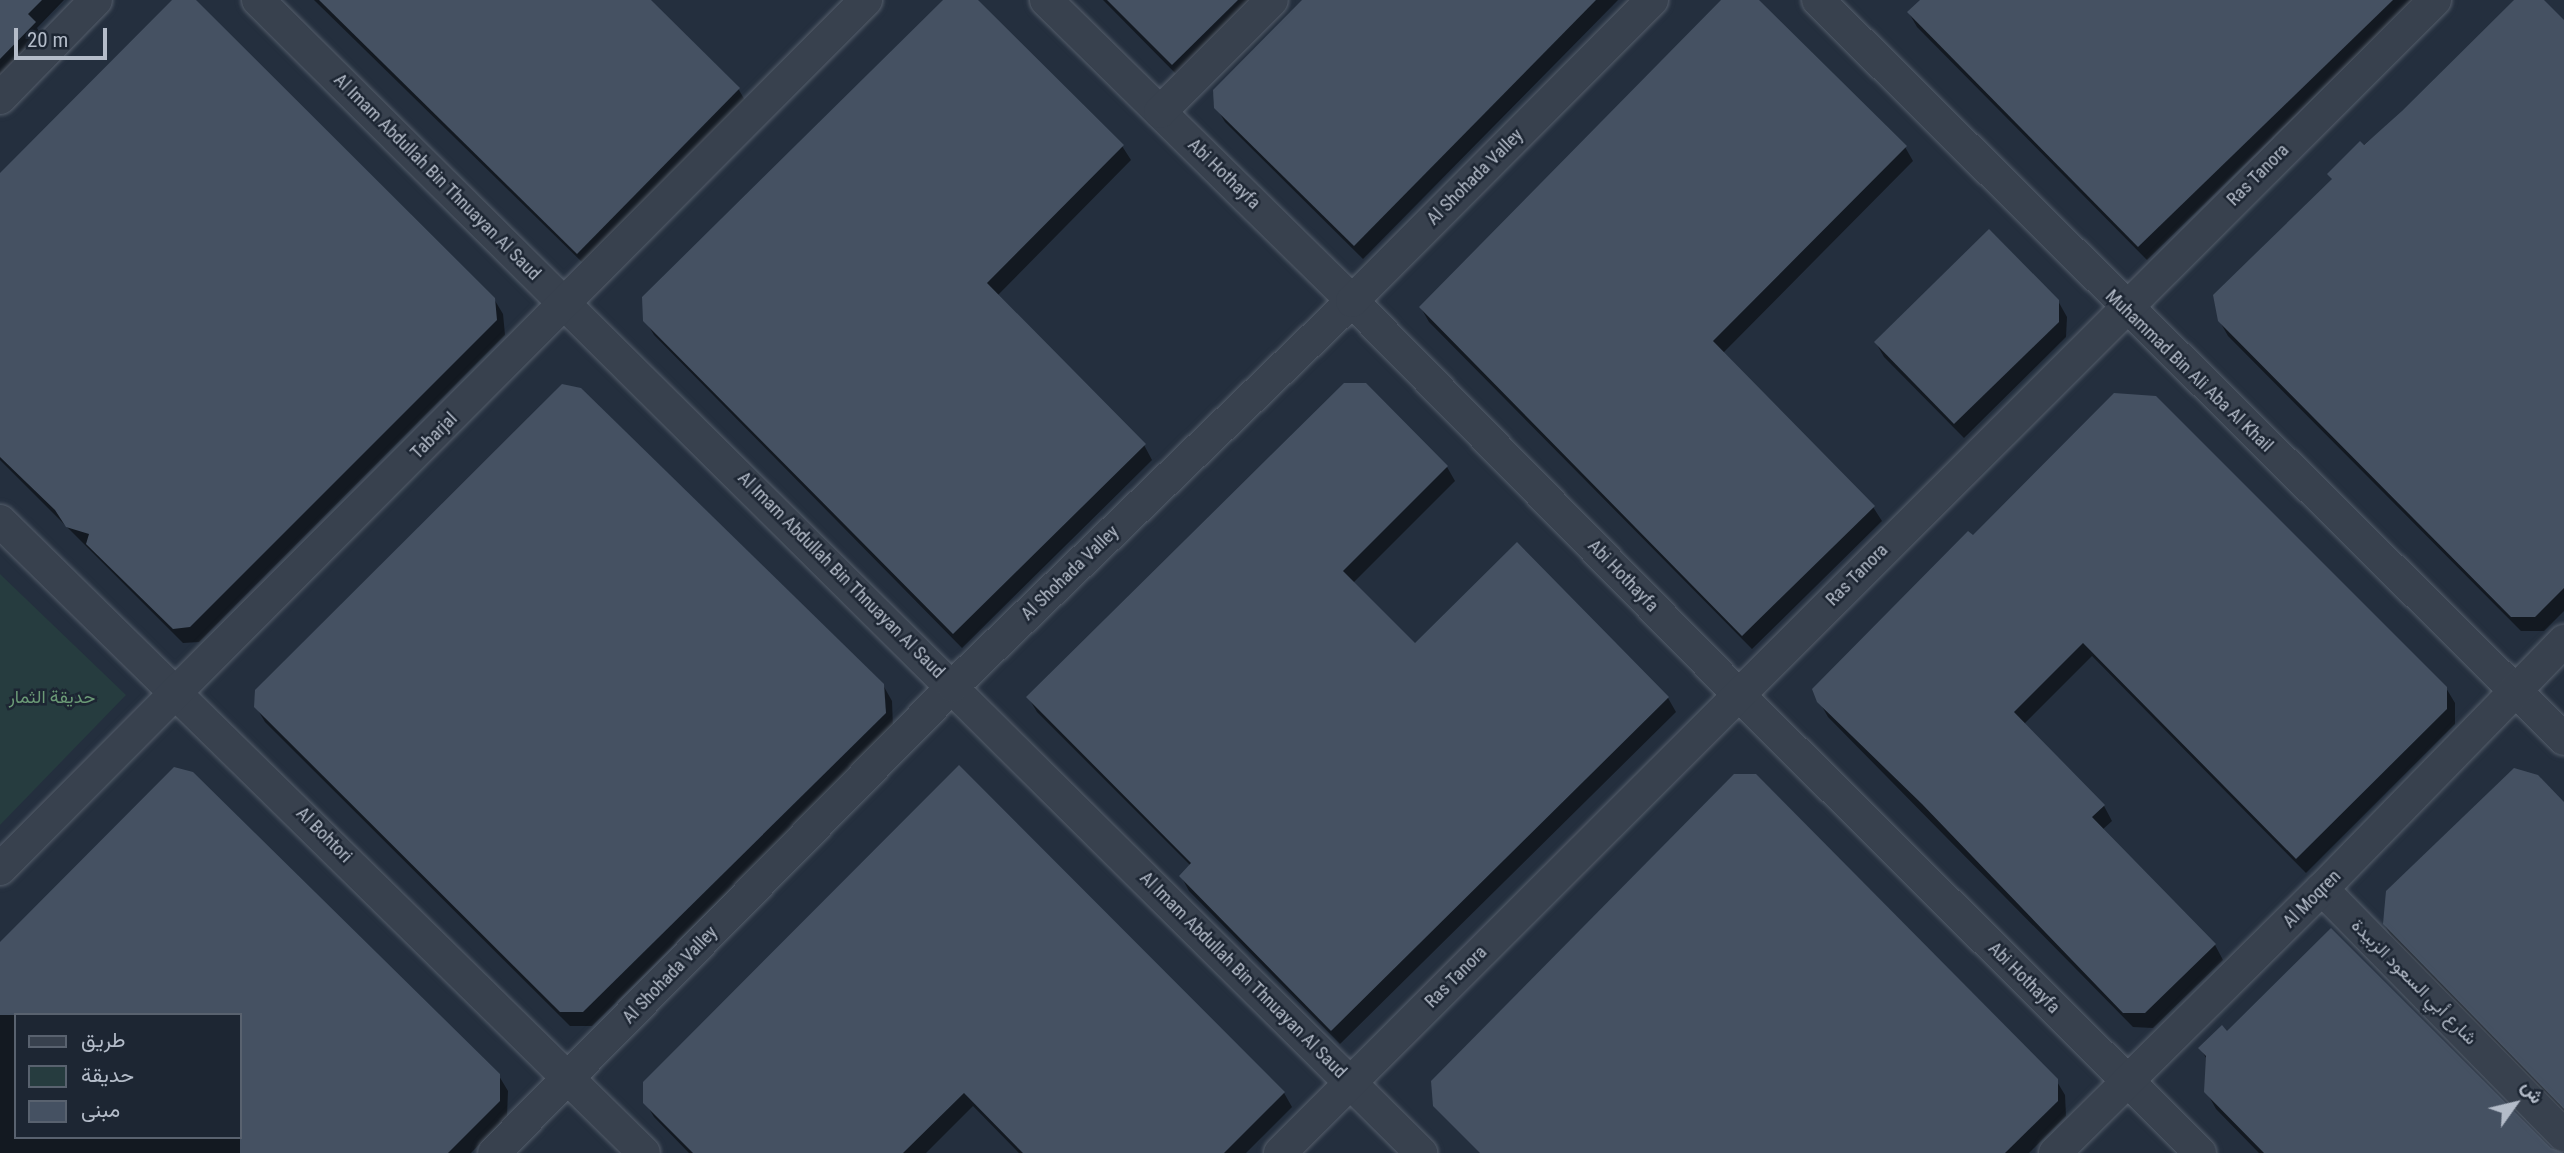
<!DOCTYPE html>
<meta charset="utf-8">
<style>
body{margin:0}
#map{position:relative;width:2564px;height:1153px;overflow:hidden;background:#242f3e;font-family:"Roboto Condensed",Vazirmatn,sans-serif}
div>[style]{position:absolute}
.green>*{inset:0;background:#263c3f}
.shadow>*{inset:0;background:#0007}
.building>*{inset:0;background:#455162}
.roads{filter:drop-shadow(0 0 2px #565f6c) drop-shadow(0 0 2px #565f6c)}
.street>*{height:32px;margin:-16px;padding:0 16px;transform-origin:16px;border-radius:16px;background:#38414e}
span{translate:-50% -50%;white-space:nowrap;text-align:center;line-height:1.15;-webkit-text-stroke:5px #1d2633;paint-order:stroke}
.street-label{font-size:18px;color:#b4bcc9}
.park-label{font-size:18px;color:#6b9a76}
.legend{position:absolute;left:14px;top:1013px;width:228px;height:126px;box-sizing:border-box;background:#1d2633;border:2px solid #59626f;margin:0;padding:9px 12px;list-style:none;font-size:21px;color:#b4bcc9}
.legend li{display:flex;align-items:center;gap:14px;height:35px}
.legend b{width:35px;border:2px solid #59626f}
.north{position:absolute;left:2480px;top:1069px;width:70px;height:70px;-webkit-text-stroke:5px #1d2633;paint-order:stroke;rotate:56deg;font-size:19px;font-weight:700;line-height:28px;text-align:center;color:#b4bcc9}
.north::after{content:'';display:block;margin:auto;width:24px;height:32px;background:#b4bcc9;clip-path:polygon(50% 0,100% 100%,50% 72%,0 100%)}
.scale{position:absolute;left:14px;top:28px;width:93px;height:32px;box-sizing:border-box;border:4px solid #b4bcc9;border-top:0;padding-left:9px;font-size:21px;line-height:24px;white-space:nowrap;color:#b4bcc9;-webkit-text-stroke:5px #1d2633;paint-order:stroke}
</style>
<div id="map">
<div class="green">
<div style="clip-path:polygon(0 574px,126px 695px,0 825px)"></div>
</div>
<div class="shadow">
<div style="clip-path:polygon(0 0,64px 0,37px 28px,43px 38px,0 82px)"></div>
<div style="clip-path:polygon(175px 0,194px 0,494px 299px,503px 314px,505px 335px,199px 642px,183px 643px,0 460px,0 178px)"></div>
<div style="clip-path:polygon(314px 0,649px 0,739px 90px,747px 104px,587px 267px)"></div>
<div style="clip-path:polygon(946px 0,976px 0,1122px 146px,1131px 160px,997px 296px,1144px 445px,1152px 460px,962px 648px,654px 335px,645px 320px)"></div>
<div style="clip-path:polygon(1103px 0,1261px 0,1181px 79px)"></div>
<div style="clip-path:polygon(1305px 0,1618px 0,1363px 259px,1225px 122px,1216px 107px)"></div>
<div style="clip-path:polygon(1727px 0,1757px 0,1905px 147px,1913px 161px,1723px 353px,1873px 507px,1882px 521px,1752px 649px,1429px 322px,1421px 308px)"></div>
<div style="clip-path:polygon(1922px 0,2413px 0,2147px 260px,1917px 27px,1909px 13px)"></div>
<div style="clip-path:polygon(2516px 0,2527px 0,2564px 23px,2564px 611px,2544px 631px,2521px 631px,2228px 336px,2219px 320px,2333px 180px,2329px 174px,2403px 112px)"></div>
<div style="clip-path:polygon(2058px 301px,2067px 317px,2066px 337px,1964px 438px,1884px 357px,1876px 343px)"></div>
<div style="clip-path:polygon(1447px 467px,1455px 481px,1353px 583px,1415px 645px,1668px 698px,1676px 712px,1340px 1044px,1189px 891px,1181px 876px,1191px 866px,1037px 712px,1028px 697px)"></div>
<div style="clip-path:polygon(1973px 537px,2446px 688px,2455px 703px,2455px 724px,2306px 873px,2092px 656px,2024px 724px,2104px 806px,2112px 821px,2102px 830px,2215px 945px,2223px 960px,2153px 1028px,2133px 1027px,1828px 717px,1819px 701px)"></div>
<div style="clip-path:polygon(883px 685px,892px 701px,893px 728px,592px 1026px,570px 1026px,265px 722px,256px 707px)"></div>
<div style="clip-path:polygon(2564px 804px,2564px 1114px,2394px 941px,2384px 924px)"></div>
<div style="clip-path:polygon(evenodd,0 947px,499px 1076px,508px 1091px,507px 1116px,471px 1153px,0 1153px,0 947px,16px 1015px,240px 1015px,240px 1137px,16px 1137px,16px 1015px)"></div>
<div style="clip-path:polygon(2227px 1033px,2550px 1149px,2557px 1153px,2259px 1153px,2216px 1109px,2206px 1091px,2208px 1061px,2200px 1048px)"></div>
<div style="clip-path:polygon(2056px 1080px,2065px 1095px,2066px 1116px,2029px 1153px,1482px 1153px,1435px 1106px)"></div>
<div style="clip-path:polygon(645px 1082px,1284px 1093px,1292px 1107px,1246px 1153px,1019px 1153px,973px 1106px,926px 1153px,689px 1153px,654px 1117px,645px 1102px)"></div>
</div>
<div class="building">
<div style="clip-path:polygon(0 0,42px 0,28px 14px,36px 22px,0 59px)"></div>
<div style="clip-path:polygon(172px 0,196px 0,495px 298px,497px 320px,190px 627px,173px 629px,86px 544px,89px 534px,66px 527px,55px 510px,0 457px,0 173px)"></div>
<div style="clip-path:polygon(319px 0,651px 0,740px 88px,577px 254px)"></div>
<div style="clip-path:polygon(943px 0,978px 0,1124px 145px,987px 283px,1146px 444px,953px 634px,643px 321px,642px 297px)"></div>
<div style="clip-path:polygon(1107px 0,1238px 0,1172px 65px)"></div>
<div style="clip-path:polygon(1302px 0,1596px 0,1354px 246px,1214px 108px,1213px 90px)"></div>
<div style="clip-path:polygon(1721px 0,1759px 0,1907px 146px,1713px 341px,1875px 506px,1742px 636px,1419px 307px)"></div>
<div style="clip-path:polygon(1920px 0,2393px 0,2138px 247px,1907px 12px)"></div>
<div style="clip-path:polygon(2514px 0,2544px 0,2564px 20px,2564px 588px,2535px 617px,2511px 617px,2218px 321px,2213px 295px,2332px 179px,2327px 174px,2360px 141px,2364px 145px,2402px 111px)"></div>
<div style="clip-path:polygon(1989px 229px,2059px 300px,2059px 322px,1954px 424px,1874px 342px)"></div>
<div style="clip-path:polygon(1344px 383px,1366px 383px,1448px 466px,1343px 571px,1415px 643px,1517px 542px,1669px 697px,1331px 1031px,1179px 876px,1191px 863px,1026px 697px)"></div>
<div style="clip-path:polygon(562px 384px,581px 388px,884px 684px,886px 713px,583px 1012px,560px 1012px,254px 707px,255px 690px)"></div>
<div style="clip-path:polygon(2114px 393px,2156px 396px,2447px 687px,2447px 709px,2296px 859px,2083px 643px,2014px 712px,2105px 805px,2092px 817px,2216px 944px,2145px 1013px,2123px 1013px,1922px 804px,1817px 702px,1812px 689px,1968px 531px,1973px 535px)"></div>
<div style="clip-path:polygon(959px 765px,1285px 1092px,1224px 1153px,1023px 1153px,964px 1093px,903px 1153px,693px 1153px,643px 1103px,643px 1082px)"></div>
<div style="clip-path:polygon(174px 767px,193px 772px,500px 1074px,500px 1101px,448px 1153px,240px 1153px,240px 1015px,0 1015px,0 942px)"></div>
<div style="clip-path:polygon(2514px 768px,2538px 775px,2564px 802px,2564px 1109px,2383px 924px,2386px 891px)"></div>
<div style="clip-path:polygon(1734px 774px,1756px 774px,2058px 1079px,2058px 1101px,2005px 1153px,1480px 1153px,1433px 1106px,1431px 1081px)"></div>
<div style="clip-path:polygon(2331px 928px,2551px 1148px,2564px 1153px,2264px 1153px,2204px 1092px,2206px 1056px,2198px 1048px,2222px 1025px,2227px 1031px)"></div>
</div>
<div class="roads">
<div class="street">
<div style="left:258px;top:0;width:1638px;rotate:44.75deg"></div>
<div style="left:1046px;top:0;width:429px;rotate:44.5deg"></div>
<div style="left:1352px;top:301px;width:552px;rotate:45.51deg"></div>
<div style="left:1739px;top:695px;width:650px;rotate:44.81deg"></div>
<div style="left:1818px;top:0;width:1050px;rotate:44.73deg"></div>
<div style="left:0;top:98px;width:137px;rotate:-45.6deg"></div>
<div style="left:1160px;top:112px;width:158px;rotate:-45deg"></div>
<div style="left:0;top:521px;width:902px;rotate:44.46deg"></div>
<div style="left:0;top:869px;width:1227px;rotate:-45.1deg"></div>
<div style="left:2322px;top:889px;width:345px;rotate:45.5deg"></div>
<div style="left:494px;top:1153px;width:655px;rotate:-45.49deg"></div>
<div style="left:953px;top:686px;width:554px;rotate:-43.98deg"></div>
<div style="left:1352px;top:301px;width:425px;rotate:-45.1deg"></div>
<div style="left:1280px;top:1153px;width:1632px;rotate:-44.95deg"></div>
<div style="left:2055px;top:1153px;width:375px;rotate:-44.7deg"></div>
<div style="left:2322px;top:889px;width:347px;rotate:-45.7deg"></div>
</div>
</div>
<div class="street-label">
<span style="left:1224px;top:174px;rotate:44deg">Abi Hothayfa</span>
<span style="left:2258px;top:175px;rotate:-45deg">Ras Tanora</span>
<span style="left:437px;top:177px;rotate:45deg">Al Imam Abdullah Bin Thnuayan Al Saud</span>
<span style="left:1475px;top:177px;rotate:-45deg">Al Shohada Valley</span>
<span style="left:2189px;top:371px;rotate:44deg">Muhammad Bin Ali Aba Al Khail</span>
<span style="left:434px;top:436px;rotate:-45deg">Tabarjal</span>
<span style="left:1070px;top:573px;rotate:-44deg">Al Shohada Valley</span>
<span style="left:841px;top:575px;rotate:45deg">Al Imam Abdullah Bin Thnuayan Al Saud</span>
<span style="left:1857px;top:575px;rotate:-45deg">Ras Tanora</span>
<span style="left:1623px;top:576px;rotate:46deg">Abi Hothayfa</span>
<span style="left:324px;top:835px;rotate:45deg">Al Bohtori</span>
<span style="left:2312px;top:899px;rotate:-45deg">Al Moqren</span>
<span style="left:670px;top:975px;rotate:-46deg">Al Shohada Valley</span>
<span style="left:1243px;top:975px;rotate:45deg">Al Imam Abdullah Bin Thnuayan Al Saud</span>
<span style="left:1456px;top:977px;rotate:-45deg">Ras Tanora</span>
<span style="left:2024px;top:978px;rotate:45deg">Abi Hothayfa</span>
<span style="left:2414px;top:982px;rotate:45deg">شارع أبي السعود الزبيدة</span>
</div>
<div class="park-label">
<span style="left:52px;top:697px">حديقة الثمار</span>
</div>
<ul class="legend">
<li><b style="height:9px;background:#38414e"></b>طريق</li>
<li><b style="height:19px;background:#263c3f"></b>حديقة</li>
<li><b style="height:19px;background:#455162"></b>مبنى</li>
</ul>
<div class="north">ش</div>
<div class="scale">20 m</div>
</div>
